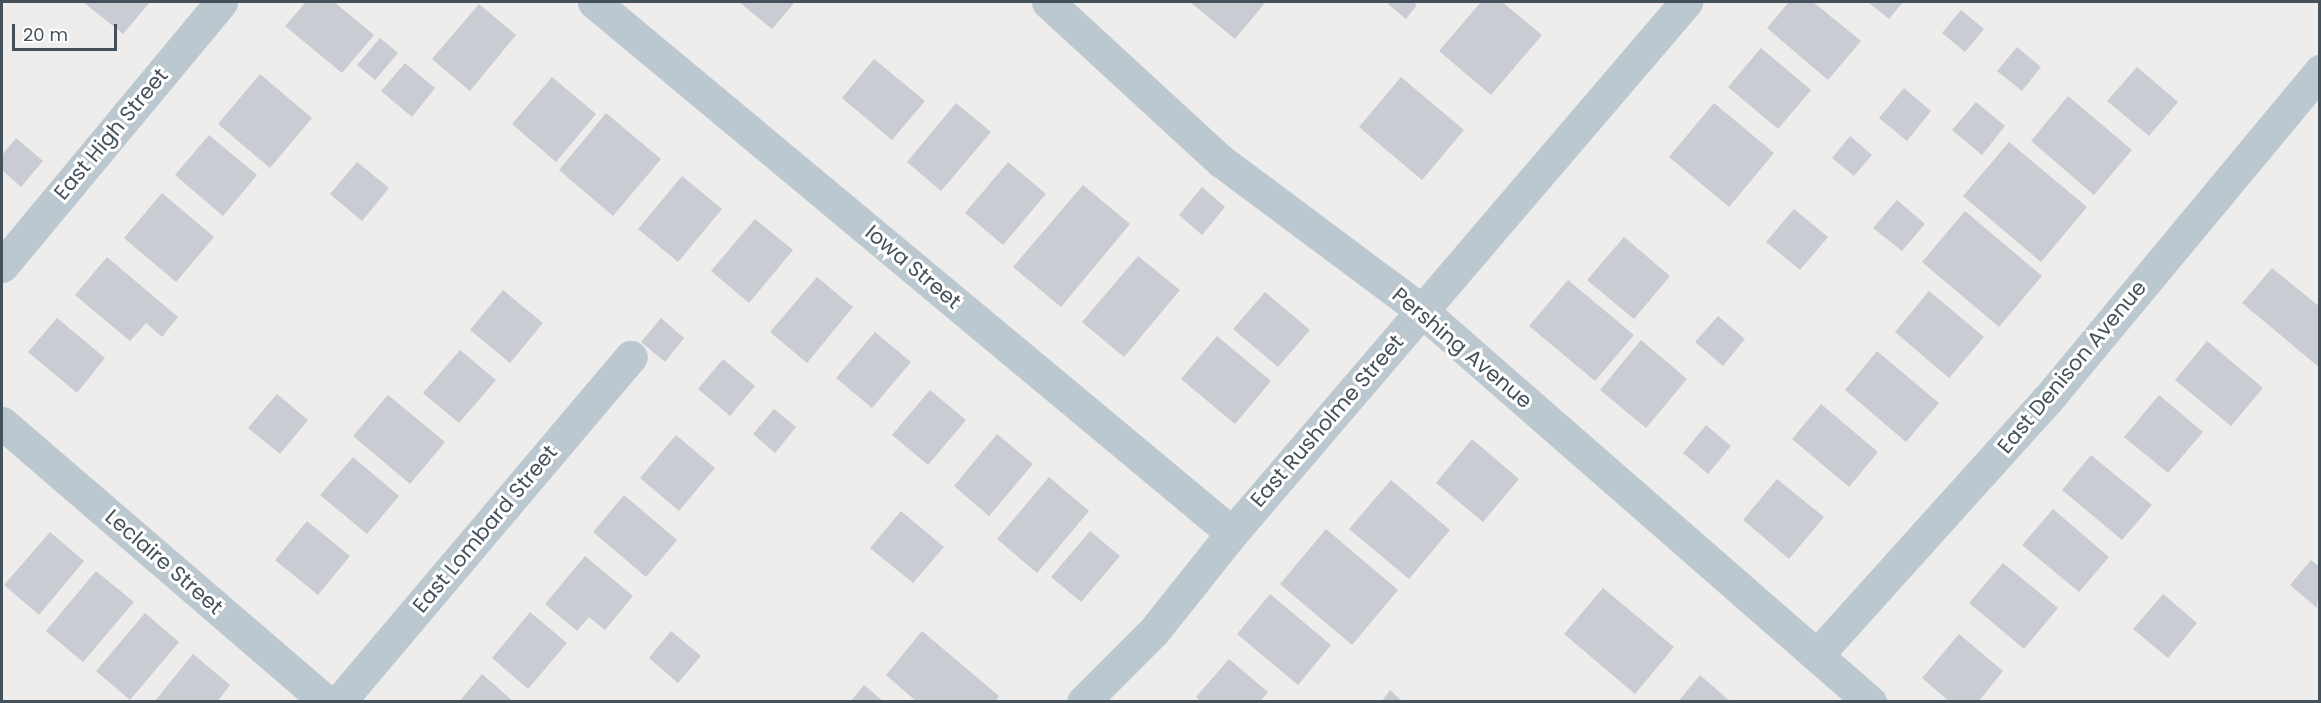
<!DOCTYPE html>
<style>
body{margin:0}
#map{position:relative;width:2321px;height:703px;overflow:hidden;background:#efecec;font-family:Poppins,sans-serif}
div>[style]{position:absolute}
.building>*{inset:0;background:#c9ccd2}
.minor>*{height:33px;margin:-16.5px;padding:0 16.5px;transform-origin:16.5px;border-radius:16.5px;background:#bcc8d0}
span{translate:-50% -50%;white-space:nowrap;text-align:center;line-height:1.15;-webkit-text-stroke:6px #fff;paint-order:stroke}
.street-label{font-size:21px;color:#44515a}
.frame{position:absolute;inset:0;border:3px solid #44515a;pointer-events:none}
.scale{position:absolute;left:12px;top:24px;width:105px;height:27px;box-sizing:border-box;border:3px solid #44515a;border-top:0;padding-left:8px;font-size:18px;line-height:21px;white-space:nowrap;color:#44515a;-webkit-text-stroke:4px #fff;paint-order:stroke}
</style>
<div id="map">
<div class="building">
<div style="clip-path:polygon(83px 2px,150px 2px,123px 34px)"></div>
<div style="clip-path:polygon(306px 2px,334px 2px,374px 35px,342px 73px,285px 26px)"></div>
<div style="clip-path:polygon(739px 2px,795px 2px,772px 29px)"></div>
<div style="clip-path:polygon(1190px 2px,1263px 2px,1265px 3px,1235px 39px)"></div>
<div style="clip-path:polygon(1390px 2px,1413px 2px,1417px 5px,1406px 19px,1388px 4px)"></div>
<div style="clip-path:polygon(1481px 2px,1502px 2px,1542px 35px,1491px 95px,1439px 51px)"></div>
<div style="clip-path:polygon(1789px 2px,1813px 2px,1861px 41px,1828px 80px,1767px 28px)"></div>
<div style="clip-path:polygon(1868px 2px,1903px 2px,1889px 19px)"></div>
<div style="clip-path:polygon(479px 4px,516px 35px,470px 91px,432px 59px)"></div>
<div style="clip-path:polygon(1961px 10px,1984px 29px,1965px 52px,1942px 33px)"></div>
<div style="clip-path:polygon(380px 38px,398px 53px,375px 80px,357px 65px)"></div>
<div style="clip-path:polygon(2017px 47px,2041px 67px,2022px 91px,1997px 71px)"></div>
<div style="clip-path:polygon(1761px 48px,1811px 90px,1778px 129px,1728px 87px)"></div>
<div style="clip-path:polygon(874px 59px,925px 101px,892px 140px,842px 98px)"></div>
<div style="clip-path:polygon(405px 63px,435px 88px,412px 117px,381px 91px)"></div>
<div style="clip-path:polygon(2137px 67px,2178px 102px,2149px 136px,2107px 101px)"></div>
<div style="clip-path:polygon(260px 74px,312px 118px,270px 168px,218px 124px)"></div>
<div style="clip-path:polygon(552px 77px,596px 114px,556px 162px,512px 124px)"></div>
<div style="clip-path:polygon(1401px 77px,1464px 130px,1422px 180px,1359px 127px)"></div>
<div style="clip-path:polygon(1904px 88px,1931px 111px,1907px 141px,1879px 118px)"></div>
<div style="clip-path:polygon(2068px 96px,2132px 150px,2094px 195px,2031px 141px)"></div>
<div style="clip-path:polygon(1976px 102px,2005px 126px,1982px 155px,1952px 130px)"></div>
<div style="clip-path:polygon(956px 103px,991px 132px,941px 191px,907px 162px)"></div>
<div style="clip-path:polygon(1714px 103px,1774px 153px,1729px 207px,1669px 157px)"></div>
<div style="clip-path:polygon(606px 113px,661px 159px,613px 216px,559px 170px)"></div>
<div style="clip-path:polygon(209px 135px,257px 175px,223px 216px,175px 175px)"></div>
<div style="clip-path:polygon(1850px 136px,1872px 155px,1854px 176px,1832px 158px)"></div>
<div style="clip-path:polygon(16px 138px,43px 161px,21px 187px,2px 170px,2px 155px)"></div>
<div style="clip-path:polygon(2009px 142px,2087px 207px,2041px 262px,1963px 196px)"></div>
<div style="clip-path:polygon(357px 162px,389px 188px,362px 221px,330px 194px)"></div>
<div style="clip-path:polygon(1008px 162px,1046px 194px,1003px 245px,965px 213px)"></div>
<div style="clip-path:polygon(682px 176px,722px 209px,678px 262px,638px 229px)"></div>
<div style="clip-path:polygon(1083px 185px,1130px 224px,1061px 307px,1013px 267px)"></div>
<div style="clip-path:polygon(1202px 187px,1225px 207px,1202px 235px,1179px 215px)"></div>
<div style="clip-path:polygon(162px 193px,214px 237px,176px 282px,124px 238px)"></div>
<div style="clip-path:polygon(1897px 200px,1925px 224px,1902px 251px,1873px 228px)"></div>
<div style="clip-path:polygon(1794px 209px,1828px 237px,1800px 270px,1766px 242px)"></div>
<div style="clip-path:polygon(1965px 211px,2042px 276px,1999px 327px,1922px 262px)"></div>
<div style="clip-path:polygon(755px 219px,793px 250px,749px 303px,711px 271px)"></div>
<div style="clip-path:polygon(1624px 237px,1670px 276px,1634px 319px,1587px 280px)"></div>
<div style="clip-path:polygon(1138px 256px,1180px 290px,1124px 357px,1082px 322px)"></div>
<div style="clip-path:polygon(107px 257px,178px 317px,162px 337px,146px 323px,130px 341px,75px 295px)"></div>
<div style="clip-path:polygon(2272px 268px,2320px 307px,2320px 368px,2242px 303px)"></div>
<div style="clip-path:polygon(817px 277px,853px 307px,807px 363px,770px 332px)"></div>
<div style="clip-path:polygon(1568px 280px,1634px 335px,1595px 381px,1529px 326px)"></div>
<div style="clip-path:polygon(503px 290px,543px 323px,510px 363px,470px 330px)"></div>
<div style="clip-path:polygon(1929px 291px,1984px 337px,1949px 378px,1895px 332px)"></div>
<div style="clip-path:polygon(1265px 292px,1310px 330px,1278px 367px,1233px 329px)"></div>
<div style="clip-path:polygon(1718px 316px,1745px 339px,1723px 366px,1695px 342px)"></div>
<div style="clip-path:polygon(57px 318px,105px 358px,77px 393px,28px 352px)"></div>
<div style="clip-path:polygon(661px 318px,684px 338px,665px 362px,641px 342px)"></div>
<div style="clip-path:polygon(875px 332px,911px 362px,872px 408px,836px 378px)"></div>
<div style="clip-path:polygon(1217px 336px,1271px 381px,1235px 424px,1181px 379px)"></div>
<div style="clip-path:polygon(1641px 340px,1687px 379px,1646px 428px,1600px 390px)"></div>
<div style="clip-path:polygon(2207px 341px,2263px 388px,2231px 426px,2175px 380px)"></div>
<div style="clip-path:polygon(460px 350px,496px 380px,459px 423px,423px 393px)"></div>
<div style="clip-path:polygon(1877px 351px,1939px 403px,1906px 442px,1845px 390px)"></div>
<div style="clip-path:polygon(723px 359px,755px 386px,730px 416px,698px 389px)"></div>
<div style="clip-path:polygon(930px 390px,966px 420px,928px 465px,892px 435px)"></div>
<div style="clip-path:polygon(277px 394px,308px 420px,280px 454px,248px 428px)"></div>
<div style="clip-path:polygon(388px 395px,445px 442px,410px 484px,353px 436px)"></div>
<div style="clip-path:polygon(2159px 395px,2203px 432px,2168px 473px,2124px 437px)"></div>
<div style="clip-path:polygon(1821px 404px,1878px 452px,1849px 487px,1792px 439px)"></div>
<div style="clip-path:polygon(774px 409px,796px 427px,775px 453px,753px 434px)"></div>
<div style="clip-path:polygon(1706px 425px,1731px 446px,1708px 474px,1683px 453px)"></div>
<div style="clip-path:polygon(997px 434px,1033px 464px,989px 516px,954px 486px)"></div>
<div style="clip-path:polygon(676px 435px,715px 468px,679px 511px,640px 478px)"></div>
<div style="clip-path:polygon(1472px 439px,1519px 479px,1483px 522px,1436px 483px)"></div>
<div style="clip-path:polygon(2091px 455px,2152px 505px,2122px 540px,2062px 490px)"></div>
<div style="clip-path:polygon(353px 457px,399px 496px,367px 534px,320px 495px)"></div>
<div style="clip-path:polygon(1049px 477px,1089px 511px,1037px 573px,997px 539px)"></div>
<div style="clip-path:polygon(1777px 479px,1824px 517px,1789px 559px,1743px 520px)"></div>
<div style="clip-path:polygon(1391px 480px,1450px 530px,1409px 579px,1349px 529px)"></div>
<div style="clip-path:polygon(624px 495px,677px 540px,646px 577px,593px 532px)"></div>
<div style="clip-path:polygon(2053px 509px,2109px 557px,2079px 592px,2022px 545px)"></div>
<div style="clip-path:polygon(901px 511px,944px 547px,913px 583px,870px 548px)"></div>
<div style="clip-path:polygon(307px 521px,350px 556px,318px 595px,275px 560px)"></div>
<div style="clip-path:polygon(1326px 529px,1398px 590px,1352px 645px,1280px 584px)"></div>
<div style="clip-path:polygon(1090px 531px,1120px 556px,1081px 602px,1051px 577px)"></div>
<div style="clip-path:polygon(50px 532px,84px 561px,39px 615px,4px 585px)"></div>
<div style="clip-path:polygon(585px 556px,633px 596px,605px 630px,589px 617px,577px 631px,545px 604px)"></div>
<div style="clip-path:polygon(2311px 560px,2320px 567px,2317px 608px,2290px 585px)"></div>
<div style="clip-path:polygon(2003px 563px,2058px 608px,2024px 649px,1969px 603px)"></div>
<div style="clip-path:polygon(96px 571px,134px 602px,83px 662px,46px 631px)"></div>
<div style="clip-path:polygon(1603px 588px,1674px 647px,1635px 694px,1564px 634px)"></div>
<div style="clip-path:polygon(1270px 594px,1331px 645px,1298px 685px,1237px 634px)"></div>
<div style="clip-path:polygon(2163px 594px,2197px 623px,2168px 658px,2133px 629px)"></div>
<div style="clip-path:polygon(530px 612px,567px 643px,528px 689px,492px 658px)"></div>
<div style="clip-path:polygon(145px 613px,179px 642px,130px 700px,96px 671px)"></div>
<div style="clip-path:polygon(671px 631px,701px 656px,678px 683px,649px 658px)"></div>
<div style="clip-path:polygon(922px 631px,999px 696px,995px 702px,917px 702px,886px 675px)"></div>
<div style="clip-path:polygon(1959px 634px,2003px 671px,1978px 702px,1950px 702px,1922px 678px)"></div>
<div style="clip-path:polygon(193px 654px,230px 685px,217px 702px,154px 702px)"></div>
<div style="clip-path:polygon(1229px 659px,1268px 692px,1260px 702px,1201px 702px,1196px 697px)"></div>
<div style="clip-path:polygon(482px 674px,514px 702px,459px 702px)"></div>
<div style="clip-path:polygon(1700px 675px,1731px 702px,1678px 702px)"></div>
<div style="clip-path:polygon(864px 685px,884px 702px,850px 702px)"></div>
<div style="clip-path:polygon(1390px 690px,1403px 702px,1381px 702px)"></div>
</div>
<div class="minor">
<div style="left:594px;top:2px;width:830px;rotate:39.77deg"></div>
<div style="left:1048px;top:2px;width:235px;rotate:42.6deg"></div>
<div style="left:1221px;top:161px;width:251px;rotate:36.7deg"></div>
<div style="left:1422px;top:311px;width:595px;rotate:41.11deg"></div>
<div style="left:2px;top:266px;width:343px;rotate:-50.3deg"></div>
<div style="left:2px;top:423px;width:428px;rotate:40.7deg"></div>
<div style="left:1817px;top:655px;width:343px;rotate:-48deg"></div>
<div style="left:2047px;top:400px;width:428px;rotate:-50.3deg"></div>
<div style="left:339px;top:702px;width:452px;rotate:-49.8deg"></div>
<div style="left:1083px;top:702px;width:100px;rotate:-45deg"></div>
<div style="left:1154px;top:631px;width:125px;rotate:-51.5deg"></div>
<div style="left:1232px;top:533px;width:699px;rotate:-49.47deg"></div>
</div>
<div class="street-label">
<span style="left:111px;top:134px;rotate:-50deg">East High Street</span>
<span style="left:913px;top:267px;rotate:40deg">Iowa Street</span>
<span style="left:1462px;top:348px;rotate:40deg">Pershing Avenue</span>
<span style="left:2072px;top:367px;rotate:-50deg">East Denison Avenue</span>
<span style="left:1327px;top:421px;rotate:-49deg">East Rusholme Street</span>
<span style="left:485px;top:529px;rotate:-50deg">East Lombard Street</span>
<span style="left:164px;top:562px;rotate:41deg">Leclaire Street</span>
</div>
<div class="frame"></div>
<div class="scale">20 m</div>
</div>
